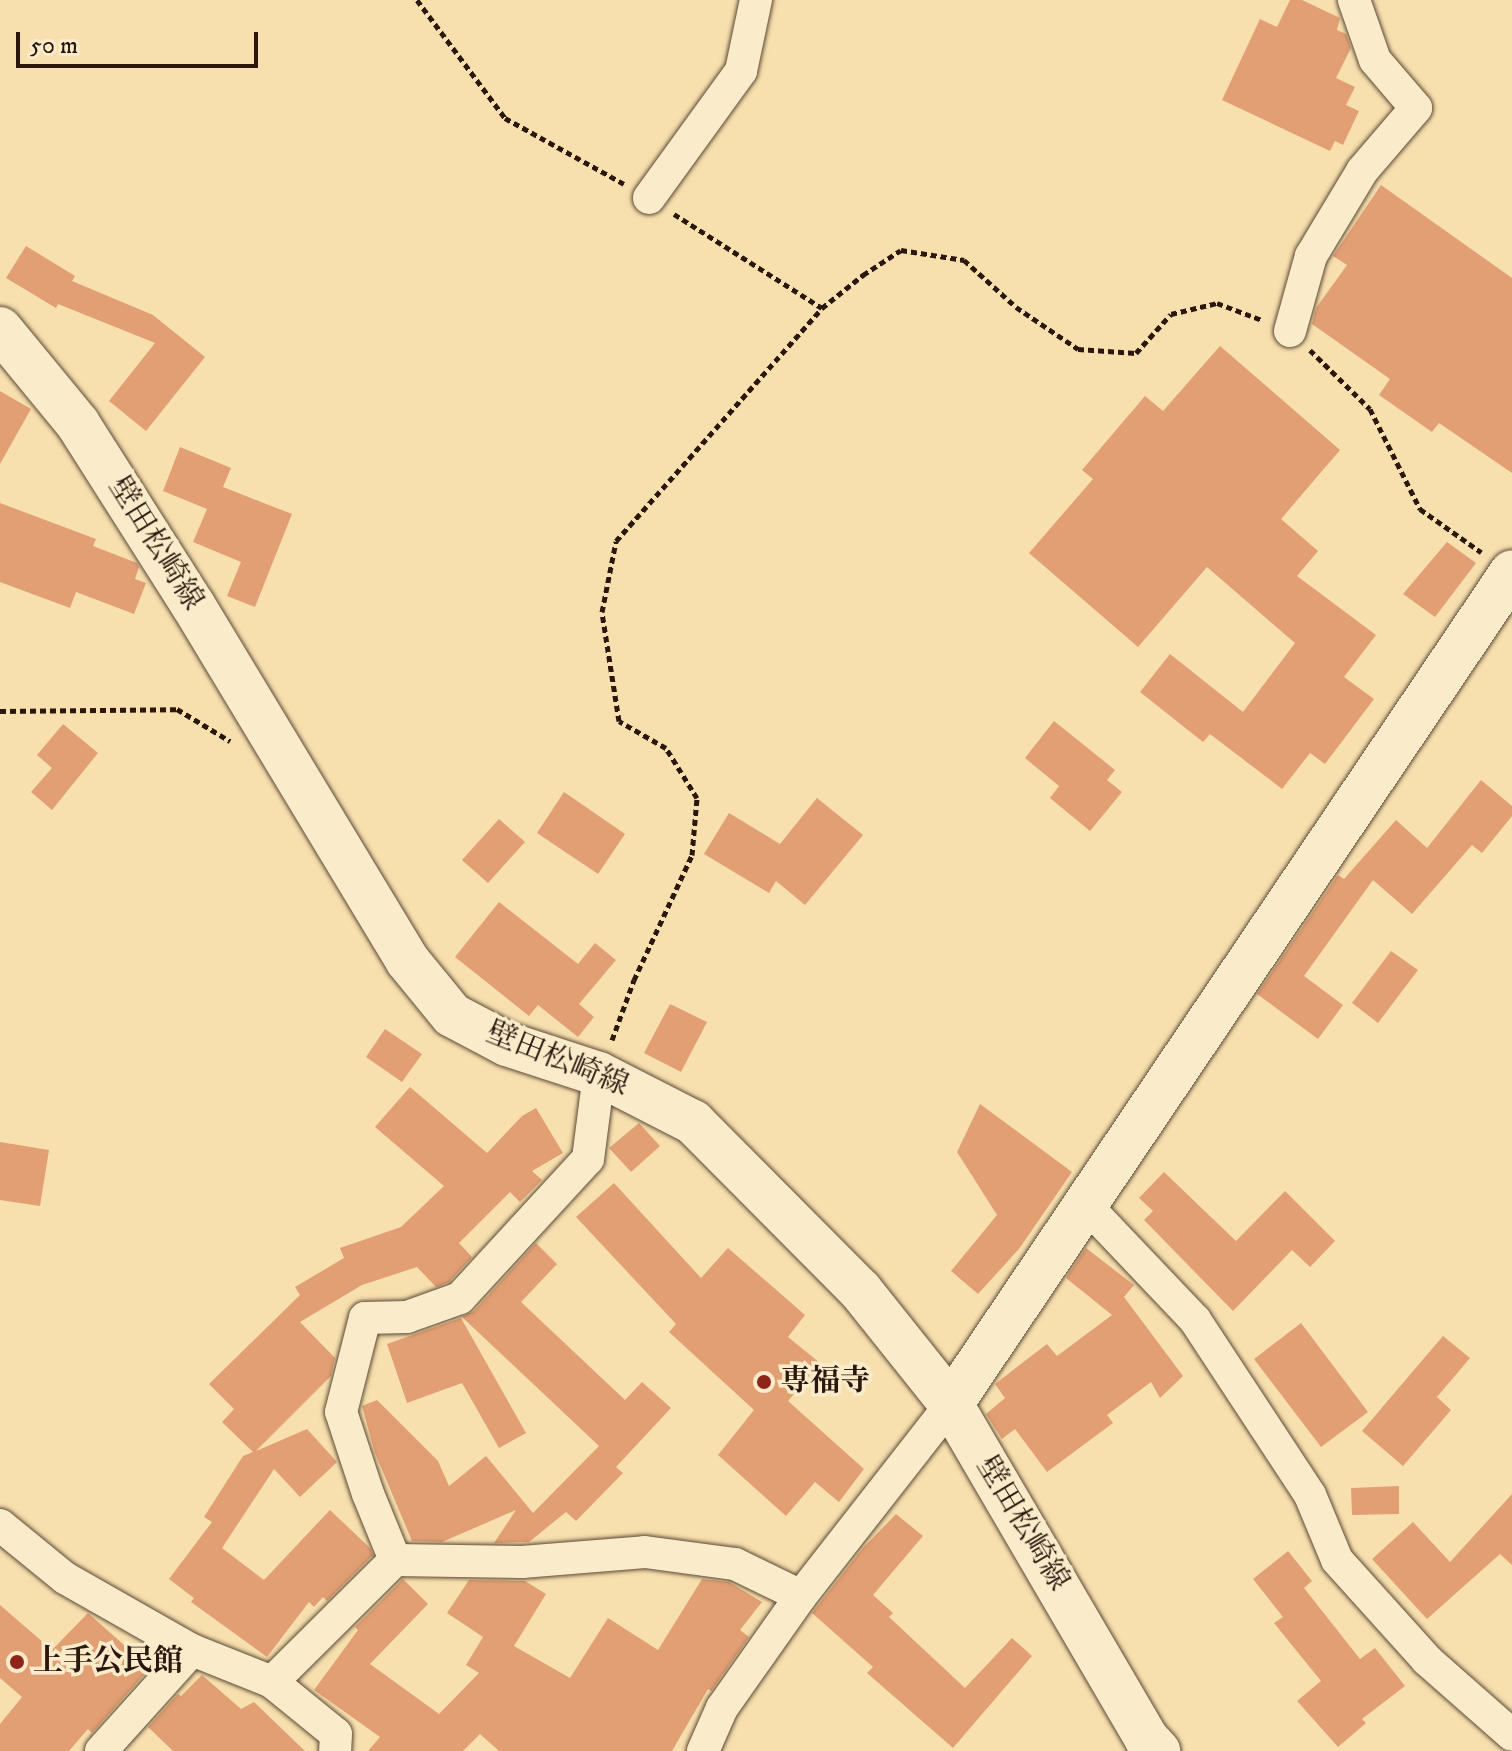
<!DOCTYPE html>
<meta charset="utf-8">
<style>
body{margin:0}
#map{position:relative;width:1512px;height:1751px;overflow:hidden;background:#f7e0ae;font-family:"IM FELL DW Pica","Noto Serif JP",serif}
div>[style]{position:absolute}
.building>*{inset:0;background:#e29f73}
.path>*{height:5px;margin-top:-2.5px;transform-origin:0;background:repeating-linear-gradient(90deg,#2b170e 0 6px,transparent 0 10px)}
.roads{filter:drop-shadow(0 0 2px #5e4936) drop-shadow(0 0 2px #5e4936)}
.street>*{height:32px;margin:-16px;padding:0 16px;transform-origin:16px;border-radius:16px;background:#faebca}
.secondary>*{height:44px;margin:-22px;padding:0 22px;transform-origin:22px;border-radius:22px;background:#faebca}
.dots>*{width:22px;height:22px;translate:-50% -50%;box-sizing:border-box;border:4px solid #faebca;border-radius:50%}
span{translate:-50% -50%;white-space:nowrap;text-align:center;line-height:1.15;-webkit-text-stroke:7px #faebca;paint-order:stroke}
.street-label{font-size:30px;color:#2b170e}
.poi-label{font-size:30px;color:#2b170e;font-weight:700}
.left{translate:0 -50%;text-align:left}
.scale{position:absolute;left:16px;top:32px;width:242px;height:36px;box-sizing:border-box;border:4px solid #2b170e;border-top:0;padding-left:10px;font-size:24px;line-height:28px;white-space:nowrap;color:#2b170e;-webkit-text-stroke:6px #faebca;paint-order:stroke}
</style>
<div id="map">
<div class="building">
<div style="clip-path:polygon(1290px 0,1302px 0,1340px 18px,1337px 30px,1346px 34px,1351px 48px,1336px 78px,1355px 87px,1346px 105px,1359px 111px,1343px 145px,1335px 141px,1330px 151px,1222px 100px,1260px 19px,1277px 27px)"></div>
<div style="clip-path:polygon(1381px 185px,1512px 278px,1512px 473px,1439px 423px,1432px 432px,1379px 395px,1390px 379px,1312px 324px,1316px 308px,1347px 265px,1333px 256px)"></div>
<div style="clip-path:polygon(26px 246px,75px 276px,72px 281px,153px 315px,205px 357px,146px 431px,109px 401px,155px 343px,58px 304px,56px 308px,6px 278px)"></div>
<div style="clip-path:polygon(1220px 346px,1340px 450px,1281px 519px,1318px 551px,1297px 576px,1376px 635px,1344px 677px,1374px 699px,1325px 764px,1310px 753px,1282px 789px,1210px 734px,1203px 742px,1140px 692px,1170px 654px,1243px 712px,1295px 643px,1207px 567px,1138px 647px,1029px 553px,1093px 479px,1082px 470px,1145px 396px,1163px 411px)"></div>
<div style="clip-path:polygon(0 391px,31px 409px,0 464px)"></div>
<div style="clip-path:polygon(180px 447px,231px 468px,223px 487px,292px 514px,255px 607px,227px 596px,241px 562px,193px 542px,207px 509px,163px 491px)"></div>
<div style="clip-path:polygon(0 503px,96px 539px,93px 546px,137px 563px,139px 567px,135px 579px,146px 583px,134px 614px,76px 592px,70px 608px,0 582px)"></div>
<div style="clip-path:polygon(1447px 542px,1476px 563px,1435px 617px,1403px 594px)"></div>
<div style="clip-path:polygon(1054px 721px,1115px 770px,1107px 780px,1122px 792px,1090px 831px,1050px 798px,1059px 786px,1025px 758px)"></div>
<div style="clip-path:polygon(63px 724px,98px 753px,52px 810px,31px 792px,52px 768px,37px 755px)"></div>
<div style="clip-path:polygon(1481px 780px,1512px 806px,1512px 816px,1482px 853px,1472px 845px,1412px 914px,1373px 880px,1304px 976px,1343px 1005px,1318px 1039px,1257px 994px,1338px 875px,1344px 879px,1396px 820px,1427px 848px)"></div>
<div style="clip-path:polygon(564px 792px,625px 834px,598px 874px,537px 833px)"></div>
<div style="clip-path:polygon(817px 798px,863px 835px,805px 905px,776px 881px,769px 893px,704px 854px,729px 813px,780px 844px)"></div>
<div style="clip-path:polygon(499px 819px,525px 842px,488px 883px,462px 860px)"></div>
<div style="clip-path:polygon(499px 902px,578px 964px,595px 943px,616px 960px,579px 1004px,594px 1017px,578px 1037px,538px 1005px,529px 1016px,455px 957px)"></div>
<div style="clip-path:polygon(1391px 951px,1418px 970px,1378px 1023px,1352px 1003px)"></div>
<div style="clip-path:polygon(670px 1004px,707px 1022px,681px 1072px,644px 1053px)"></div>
<div style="clip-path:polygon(385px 1029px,422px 1054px,402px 1082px,366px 1057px)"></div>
<div style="clip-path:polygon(410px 1087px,487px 1153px,522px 1116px,536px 1108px,563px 1153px,532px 1171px,542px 1180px,520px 1202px,510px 1192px,459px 1243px,472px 1257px,449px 1282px,436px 1287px,417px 1267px,362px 1285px,300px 1322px,335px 1358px,331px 1376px,256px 1451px,307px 1429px,337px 1462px,300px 1497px,274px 1469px,222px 1548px,264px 1580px,330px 1510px,370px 1548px,373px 1555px,327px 1601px,323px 1597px,314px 1607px,309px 1602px,267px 1657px,191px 1602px,194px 1598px,169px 1579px,212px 1522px,204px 1517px,243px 1456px,253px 1452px,222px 1422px,234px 1409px,209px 1384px,300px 1295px,295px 1287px,344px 1258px,340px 1248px,401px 1227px,444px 1186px,375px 1127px)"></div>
<div style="clip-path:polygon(980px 1104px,1072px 1172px,1019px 1249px,978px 1294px,951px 1271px,997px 1215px,957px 1152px)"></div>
<div style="clip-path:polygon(639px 1123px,660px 1146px,631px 1172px,609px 1148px)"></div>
<div style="clip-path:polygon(0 1142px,49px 1150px,40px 1206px,0 1200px)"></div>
<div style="clip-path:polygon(1164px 1172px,1236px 1241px,1285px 1191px,1335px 1241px,1310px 1267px,1292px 1250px,1233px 1311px,1144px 1220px,1153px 1211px,1139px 1198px)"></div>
<div style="clip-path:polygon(614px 1183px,701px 1278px,728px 1248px,805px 1315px,788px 1337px,820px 1363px,788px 1401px,864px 1469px,839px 1502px,815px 1482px,786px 1516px,718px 1455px,754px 1410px,669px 1332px,676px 1324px,576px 1217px)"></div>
<div style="clip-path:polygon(536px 1243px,557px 1264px,521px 1302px,625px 1400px,642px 1382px,671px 1408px,616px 1467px,623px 1473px,576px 1521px,566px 1512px,529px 1542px,494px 1543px,516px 1510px,442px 1542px,412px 1541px,375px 1453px,362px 1406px,377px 1400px,438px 1461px,449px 1486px,486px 1456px,533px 1513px,599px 1446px,462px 1317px,474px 1311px)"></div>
<div style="clip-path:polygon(1086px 1248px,1134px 1285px,1124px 1297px,1183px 1376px,1160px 1398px,1151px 1382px,1107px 1415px,1113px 1423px,1047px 1472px,1015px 1429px,1002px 1439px,986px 1414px,1005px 1398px,995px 1384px,1047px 1344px,1057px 1356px,1112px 1315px,1066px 1278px)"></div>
<div style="clip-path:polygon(461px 1318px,526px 1433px,499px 1448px,462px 1383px,407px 1403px,387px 1344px)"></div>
<div style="clip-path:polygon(1301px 1323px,1368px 1412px,1321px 1447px,1254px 1359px)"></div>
<div style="clip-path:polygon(1443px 1336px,1470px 1358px,1437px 1397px,1451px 1410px,1403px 1466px,1362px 1431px)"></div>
<div style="clip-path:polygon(1399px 1486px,1399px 1514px,1352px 1515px,1351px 1488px)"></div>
<div style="clip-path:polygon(1512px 1494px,1512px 1565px,1500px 1554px,1427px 1619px,1372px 1559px,1413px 1522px,1450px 1562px)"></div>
<div style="clip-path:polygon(896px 1514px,923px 1536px,873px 1595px,893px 1613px,889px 1617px,965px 1688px,1012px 1638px,1032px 1656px,953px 1748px,867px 1673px,873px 1667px,812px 1613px,863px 1548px)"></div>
<div style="clip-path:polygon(1288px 1551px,1312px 1581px,1304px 1588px,1360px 1659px,1375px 1648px,1405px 1686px,1362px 1719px,1366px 1723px,1338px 1747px,1297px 1701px,1321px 1681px,1274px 1623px,1283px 1617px,1253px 1579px)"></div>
<div style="clip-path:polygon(403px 1579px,428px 1604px,370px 1664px,439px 1714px,479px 1673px,466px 1665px,483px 1637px,447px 1613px,469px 1580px,525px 1581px,546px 1594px,514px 1646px,570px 1678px,608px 1618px,658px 1650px,702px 1579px,729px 1582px,762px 1602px,740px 1630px,749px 1637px,711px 1691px,708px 1689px,672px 1751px,499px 1751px,480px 1734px,463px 1751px,368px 1751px,380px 1737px,314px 1690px,358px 1630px,355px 1627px)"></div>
<div style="clip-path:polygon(0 1605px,52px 1650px,88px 1613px,150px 1668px,92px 1733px,88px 1729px,69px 1751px,0 1751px,0 1724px,22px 1697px,0 1678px)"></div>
<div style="clip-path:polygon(202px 1675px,241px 1709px,254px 1702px,305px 1751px,173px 1751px,148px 1727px,178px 1694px,181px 1696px)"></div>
</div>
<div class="path">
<div style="left:417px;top:0;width:147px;rotate:53.3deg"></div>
<div style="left:505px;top:118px;width:136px;rotate:29deg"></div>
<div style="left:674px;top:214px;width:175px;rotate:32.4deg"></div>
<div style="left:1310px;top:350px;width:84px;rotate:44.5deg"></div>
<div style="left:1370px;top:409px;width:112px;rotate:63.4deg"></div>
<div style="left:1420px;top:509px;width:75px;rotate:35.2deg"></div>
<div style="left:0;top:711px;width:177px;rotate:-0.6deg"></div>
<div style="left:177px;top:709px;width:62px;rotate:31.1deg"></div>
<div style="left:612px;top:1040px;width:64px;rotate:-69.9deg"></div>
<div style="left:634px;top:980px;width:138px;rotate:-65.1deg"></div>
<div style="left:692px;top:855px;width:57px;rotate:-85deg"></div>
<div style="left:697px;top:798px;width:59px;rotate:-121.8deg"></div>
<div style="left:666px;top:748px;width:54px;rotate:-150.1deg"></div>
<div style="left:619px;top:721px;width:110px;rotate:-98.9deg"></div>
<div style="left:602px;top:612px;width:72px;rotate:-78.8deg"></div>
<div style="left:616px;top:541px;width:311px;rotate:-48.5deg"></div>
<div style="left:822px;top:308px;width:53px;rotate:-38.8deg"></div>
<div style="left:863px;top:275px;width:45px;rotate:-33.3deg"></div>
<div style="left:901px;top:250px;width:64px;rotate:9deg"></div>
<div style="left:964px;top:260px;width:70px;rotate:42.1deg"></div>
<div style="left:1016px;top:307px;width:75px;rotate:34.1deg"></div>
<div style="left:1078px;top:349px;width:58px;rotate:3.9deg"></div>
<div style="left:1136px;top:353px;width:52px;rotate:-48.1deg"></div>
<div style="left:1171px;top:314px;width:47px;rotate:-13.4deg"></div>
<div style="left:1217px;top:303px;width:48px;rotate:20.7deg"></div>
</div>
<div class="roads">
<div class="street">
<div style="left:649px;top:198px;width:157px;rotate:-54.1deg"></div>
<div style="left:741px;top:71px;width:73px;rotate:-78.1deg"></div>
<div style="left:1290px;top:331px;width:78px;rotate:-74.4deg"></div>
<div style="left:1311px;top:256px;width:99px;rotate:-59deg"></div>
<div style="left:1362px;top:171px;width:83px;rotate:-49.4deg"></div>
<div style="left:1416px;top:108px;width:63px;rotate:-130.5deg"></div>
<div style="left:1375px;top:60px;width:64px;rotate:-109.3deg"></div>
<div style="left:1083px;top:1202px;width:163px;rotate:46.5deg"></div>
<div style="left:1195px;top:1320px;width:209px;rotate:56.7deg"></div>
<div style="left:1310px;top:1495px;width:70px;rotate:67.4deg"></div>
<div style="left:1337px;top:1560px;width:135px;rotate:48deg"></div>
<div style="left:1427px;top:1660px;width:113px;rotate:41.4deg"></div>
<div style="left:0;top:1525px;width:84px;rotate:39.2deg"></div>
<div style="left:65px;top:1578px;width:146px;rotate:29.6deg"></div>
<div style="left:192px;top:1650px;width:86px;rotate:21.8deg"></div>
<div style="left:272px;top:1682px;width:82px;rotate:39.1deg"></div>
<div style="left:336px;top:1734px;width:17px;rotate:93deg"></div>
<div style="left:395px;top:1560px;width:71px;rotate:-112.2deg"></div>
<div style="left:368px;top:1494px;width:86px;rotate:-108.2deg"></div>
<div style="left:341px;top:1412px;width:97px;rotate:-75.7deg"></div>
<div style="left:365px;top:1318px;width:42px;rotate:-1.4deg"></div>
<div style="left:407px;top:1317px;width:56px;rotate:-19.7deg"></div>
<div style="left:460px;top:1298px;width:189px;rotate:-47.4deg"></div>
<div style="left:588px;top:1159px;width:86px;rotate:-82.6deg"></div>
<div style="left:272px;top:1682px;width:173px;rotate:-44.8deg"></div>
<div style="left:395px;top:1560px;width:127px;rotate:0.9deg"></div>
<div style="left:522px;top:1562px;width:123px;rotate:-4.6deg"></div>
<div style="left:645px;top:1552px;width:91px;rotate:7.6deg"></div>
<div style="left:735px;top:1564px;width:73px;rotate:25.9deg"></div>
<div style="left:101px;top:1751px;width:136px;rotate:-48deg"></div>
<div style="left:703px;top:1751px;width:47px;rotate:-66.2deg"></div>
<div style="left:722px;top:1708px;width:137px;rotate:-54.8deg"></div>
<div style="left:801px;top:1596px;width:244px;rotate:-52deg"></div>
</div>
<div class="secondary">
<div style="left:0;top:329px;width:123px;rotate:50.6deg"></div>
<div style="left:78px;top:424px;width:214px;rotate:57.6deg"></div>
<div style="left:193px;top:605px;width:415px;rotate:58.9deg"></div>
<div style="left:407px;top:960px;width:71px;rotate:50.7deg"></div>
<div style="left:452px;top:1015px;width:62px;rotate:27.8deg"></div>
<div style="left:507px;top:1044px;width:97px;rotate:18.1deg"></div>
<div style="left:599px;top:1074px;width:106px;rotate:27.1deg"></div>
<div style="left:693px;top:1122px;width:237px;rotate:45.2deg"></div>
<div style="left:860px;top:1290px;width:146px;rotate:51.4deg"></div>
<div style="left:951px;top:1404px;width:387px;rotate:59.7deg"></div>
<div style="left:1146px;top:1738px;width:18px;rotate:47deg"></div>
<div style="left:951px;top:1404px;width:1003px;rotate:-56.01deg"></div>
</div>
</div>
<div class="dots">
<div style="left:764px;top:1382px;background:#8f2418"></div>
<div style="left:17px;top:1662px;background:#8f2418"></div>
</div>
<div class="street-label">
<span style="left:155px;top:544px;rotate:58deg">壁田松崎線</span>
<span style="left:557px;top:1060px;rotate:22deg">壁田松崎線</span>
<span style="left:1022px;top:1524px;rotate:59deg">壁田松崎線</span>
</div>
<div class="poi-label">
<span class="left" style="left:780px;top:1382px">専福寺</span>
<span class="left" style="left:33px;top:1662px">上手公民館</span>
</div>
<div class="scale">50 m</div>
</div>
